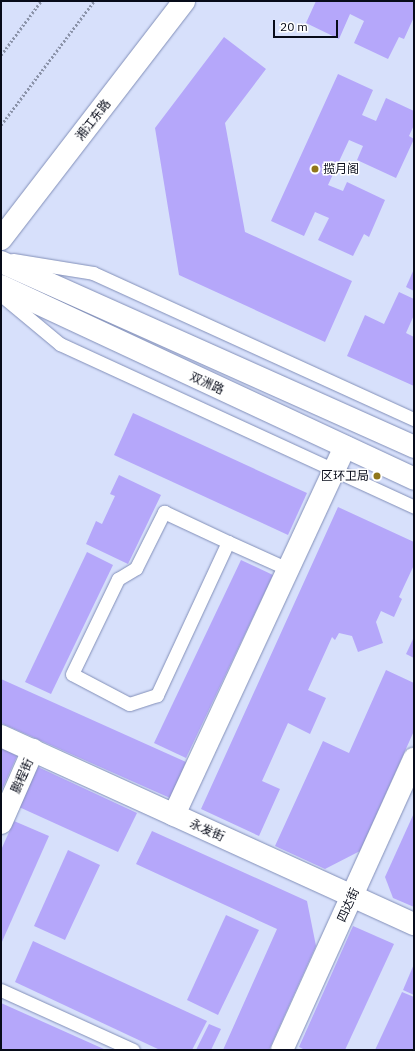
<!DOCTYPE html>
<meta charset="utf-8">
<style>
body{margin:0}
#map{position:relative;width:415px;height:1051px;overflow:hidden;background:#d7e0fb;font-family:"IBM Plex Sans","Noto Sans SC",sans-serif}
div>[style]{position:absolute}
.building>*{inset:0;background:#b5a7fa}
.path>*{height:2.5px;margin-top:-1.25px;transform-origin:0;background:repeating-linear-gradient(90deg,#8b93a9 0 2px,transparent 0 4px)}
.roads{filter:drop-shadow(0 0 1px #828fb8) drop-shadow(0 0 1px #828fb8)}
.lane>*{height:13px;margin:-6.5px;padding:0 6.5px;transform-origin:6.5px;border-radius:6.5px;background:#fff}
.street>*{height:22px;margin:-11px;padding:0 11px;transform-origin:11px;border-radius:11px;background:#fff}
.secondary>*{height:22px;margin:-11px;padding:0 11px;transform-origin:11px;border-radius:11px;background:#fff}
.dots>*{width:11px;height:11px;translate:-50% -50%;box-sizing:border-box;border:2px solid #fff;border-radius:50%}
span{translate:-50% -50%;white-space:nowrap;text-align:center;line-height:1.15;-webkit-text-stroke:3px #fff;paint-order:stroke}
.street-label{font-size:12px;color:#070b19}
.poi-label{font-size:12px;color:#070b19}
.left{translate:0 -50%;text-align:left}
.right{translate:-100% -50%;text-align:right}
.frame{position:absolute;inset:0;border:2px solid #070b19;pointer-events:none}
.scale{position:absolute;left:273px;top:20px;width:65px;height:18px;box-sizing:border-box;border:2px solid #070b19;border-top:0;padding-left:5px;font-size:12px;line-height:14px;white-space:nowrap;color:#070b19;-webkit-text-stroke:3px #fff;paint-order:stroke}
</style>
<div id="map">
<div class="building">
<div style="clip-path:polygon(316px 1px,414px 1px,414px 17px,404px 39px,399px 37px,388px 59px,354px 43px,364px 21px,350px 14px,339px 39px,306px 23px)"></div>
<div style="clip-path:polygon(224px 37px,266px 69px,225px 123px,245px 232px,352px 281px,325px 342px,179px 275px,155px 128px)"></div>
<div style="clip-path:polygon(338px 74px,373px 90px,362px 115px,376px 121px,386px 98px,414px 111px,414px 125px,409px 136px,414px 139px,396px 178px,357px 160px,363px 146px,349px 140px,328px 185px,343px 191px,347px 182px,385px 200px,369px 237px,364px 234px,353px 256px,318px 240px,329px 218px,315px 212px,304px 236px,271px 221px)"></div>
<div style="clip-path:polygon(414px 269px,414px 291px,406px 287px)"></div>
<div style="clip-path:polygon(399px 292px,414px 299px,414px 315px,406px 333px,414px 337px,414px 386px,347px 356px,365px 315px,384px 324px)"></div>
<div style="clip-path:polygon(133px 413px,307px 493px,288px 535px,114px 455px)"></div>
<div style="clip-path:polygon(119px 475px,161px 495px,128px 564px,86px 544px,96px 521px,102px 524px,115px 496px,110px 494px)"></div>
<div style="clip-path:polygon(338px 507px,414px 542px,414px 565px,399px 597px,402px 599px,394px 617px,381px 611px,376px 622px,383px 643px,358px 652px,352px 636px,339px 633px,335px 640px,332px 637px,308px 690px,326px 698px,310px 734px,288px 723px,262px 781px,280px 789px,259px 836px,201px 809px)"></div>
<div style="clip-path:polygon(87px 552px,113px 565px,51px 694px,25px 682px)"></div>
<div style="clip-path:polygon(241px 560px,273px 575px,186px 758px,154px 743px)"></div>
<div style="clip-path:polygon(414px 637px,414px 658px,406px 654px)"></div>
<div style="clip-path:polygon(386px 670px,414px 683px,414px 731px,360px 851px,325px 869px,275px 846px,323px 741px,349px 753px)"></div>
<div style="clip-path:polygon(1px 679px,186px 762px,170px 798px,1px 723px)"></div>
<div style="clip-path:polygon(1px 748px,17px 756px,1px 792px)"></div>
<div style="clip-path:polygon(38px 767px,137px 813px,118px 852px,19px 807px)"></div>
<div style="clip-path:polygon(414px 813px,414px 907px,393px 898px,385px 877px)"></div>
<div style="clip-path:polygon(14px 821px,49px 836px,1px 944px,1px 850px)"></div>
<div style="clip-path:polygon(152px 831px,307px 901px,316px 946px,269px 1050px,223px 1050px,277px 929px,136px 864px)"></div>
<div style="clip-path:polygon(68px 850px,100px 865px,65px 940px,34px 926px)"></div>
<div style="clip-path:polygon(226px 915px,259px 930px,218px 1015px,187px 1000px)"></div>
<div style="clip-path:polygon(353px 926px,394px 944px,345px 1050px,305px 1050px,299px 1047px)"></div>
<div style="clip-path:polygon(33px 941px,207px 1021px,192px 1050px,160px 1050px,15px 982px)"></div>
<div style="clip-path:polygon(414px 964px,414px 995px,403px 990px)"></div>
<div style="clip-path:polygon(402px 992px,414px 997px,414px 1050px,375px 1050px)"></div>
<div style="clip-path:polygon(1px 1003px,106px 1050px,1px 1050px)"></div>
<div style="clip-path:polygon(209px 1024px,221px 1029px,211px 1050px,196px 1050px)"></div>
</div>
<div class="path">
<div style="left:1px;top:55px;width:67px;rotate:-53.5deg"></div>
<div style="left:1px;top:125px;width:155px;rotate:-53.1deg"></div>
</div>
<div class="roads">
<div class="lane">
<div style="left:13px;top:260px;width:81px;rotate:9.2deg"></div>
<div style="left:93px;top:273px;width:353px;rotate:24.5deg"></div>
<div style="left:1px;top:295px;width:77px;rotate:39.7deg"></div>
<div style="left:60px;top:344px;width:390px;rotate:24.7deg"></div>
<div style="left:228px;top:542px;width:169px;rotate:114.9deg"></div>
<div style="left:157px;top:695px;width:29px;rotate:162deg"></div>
<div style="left:129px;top:704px;width:64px;rotate:-152.2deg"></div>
<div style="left:72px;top:674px;width:106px;rotate:-64.2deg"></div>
<div style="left:118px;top:579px;width:21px;rotate:-31deg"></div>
<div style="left:136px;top:568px;width:63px;rotate:-63.4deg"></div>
<div style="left:164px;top:512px;width:71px;rotate:25.1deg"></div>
<div style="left:228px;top:542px;width:66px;rotate:24.2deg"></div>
<div style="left:1px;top:990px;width:145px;rotate:24.4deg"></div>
</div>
<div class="street">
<div style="left:1px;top:736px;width:454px;rotate:24.5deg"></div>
<div style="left:174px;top:815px;width:406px;rotate:-65.1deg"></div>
<div style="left:1px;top:823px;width:80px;rotate:-66.3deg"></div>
<div style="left:282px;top:1050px;width:320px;rotate:-65.6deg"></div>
</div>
<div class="secondary">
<div style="left:1px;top:239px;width:300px;rotate:-52.4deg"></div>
<div style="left:1px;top:262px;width:453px;rotate:24.1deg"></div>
<div style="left:1px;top:286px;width:456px;rotate:25deg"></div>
</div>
</div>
<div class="dots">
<div style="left:315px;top:169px;background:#90761b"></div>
<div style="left:377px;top:476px;background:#90761b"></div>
</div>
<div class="street-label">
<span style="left:93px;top:120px;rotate:-52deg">湘江东路</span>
<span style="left:207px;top:383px;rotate:25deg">双洲路</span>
<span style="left:22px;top:776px;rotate:-66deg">鹏程街</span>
<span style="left:207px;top:830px;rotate:24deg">永发街</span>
<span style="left:348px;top:905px;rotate:-66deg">四达街</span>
</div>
<div class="poi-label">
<span class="left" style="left:323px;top:169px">揽月阁</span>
<span class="right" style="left:369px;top:476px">区环卫局</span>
</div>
<div class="frame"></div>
<div class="scale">20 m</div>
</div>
